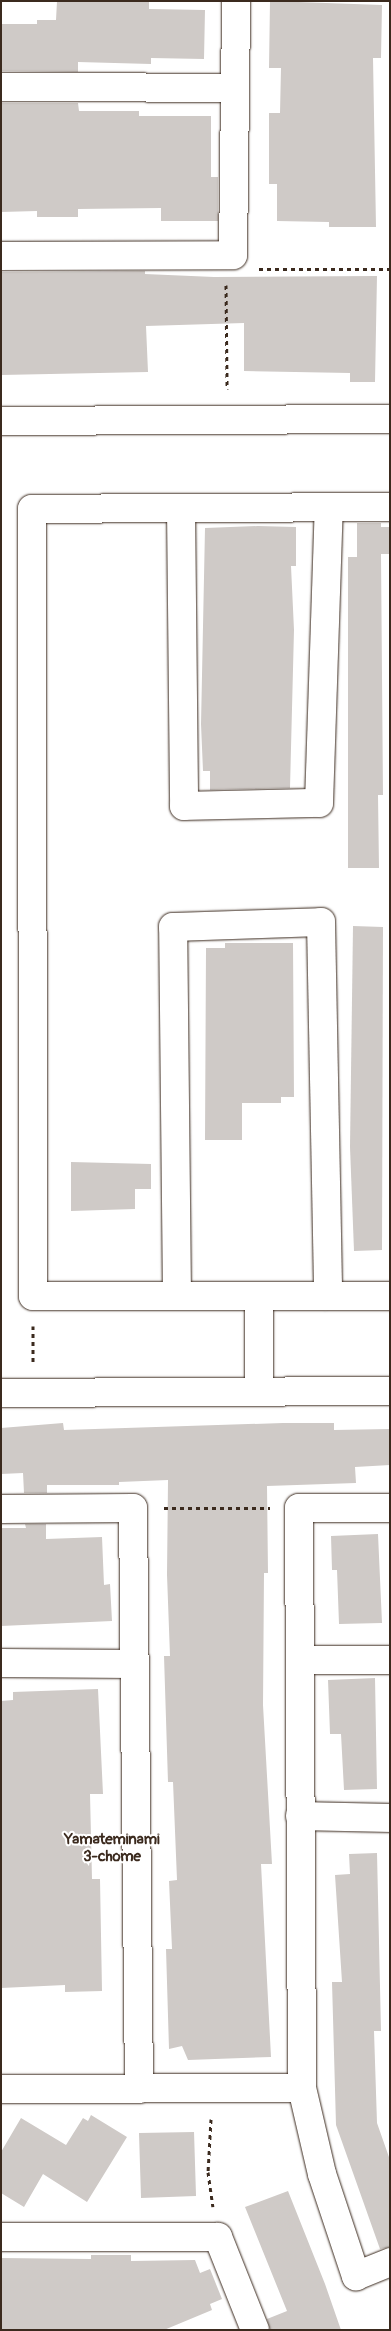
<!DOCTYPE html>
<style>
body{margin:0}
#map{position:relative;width:391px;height:2331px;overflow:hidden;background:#fff;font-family:Pangolin,sans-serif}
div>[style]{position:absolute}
.building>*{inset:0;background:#cfcac7}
.path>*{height:3px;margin-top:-1.5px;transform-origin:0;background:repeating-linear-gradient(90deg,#3b2a1e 0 4px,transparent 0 8px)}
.roads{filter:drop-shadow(0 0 1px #3b2a1e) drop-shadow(0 0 1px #3b2a1e)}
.minor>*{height:28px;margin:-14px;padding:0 14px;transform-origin:14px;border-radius:14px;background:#fff}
span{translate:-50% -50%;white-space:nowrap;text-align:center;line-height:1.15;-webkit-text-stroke:4px #fff;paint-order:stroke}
.neighbourhood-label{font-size:15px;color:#3b2a1e;font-weight:700}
.frame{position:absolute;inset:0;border:2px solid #3b2a1e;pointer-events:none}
</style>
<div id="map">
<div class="building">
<div style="clip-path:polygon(57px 1px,149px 1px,149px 9px,205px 10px,204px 59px,151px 58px,151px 64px,78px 62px,78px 72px,1px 71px,1px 24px,37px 24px,37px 20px,56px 20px)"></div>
<div style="clip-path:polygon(270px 1px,382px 5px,381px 58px,373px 58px,376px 227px,329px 227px,329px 222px,277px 221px,277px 184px,269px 184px,269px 113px,280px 113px,281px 68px,269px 68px)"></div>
<div style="clip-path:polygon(1px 103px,78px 103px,79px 111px,139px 111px,139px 116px,211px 116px,211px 177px,218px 177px,218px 221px,161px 221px,161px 208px,78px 209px,78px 217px,37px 217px,37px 211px,1px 212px)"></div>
<div style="clip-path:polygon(145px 271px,145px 274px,214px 277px,377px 276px,375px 382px,350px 382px,350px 373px,244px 371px,244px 323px,146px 326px,148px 372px,1px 375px,1px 272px)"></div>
<div style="clip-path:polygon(357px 523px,381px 523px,381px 527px,390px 527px,390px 554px,381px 554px,383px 795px,378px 795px,379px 868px,348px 868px,348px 557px,357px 557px)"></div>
<div style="clip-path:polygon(258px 526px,296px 527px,296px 566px,291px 566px,294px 630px,290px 788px,210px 790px,210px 771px,203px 771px,201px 724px,205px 528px)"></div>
<div style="clip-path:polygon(353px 926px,383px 927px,382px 1250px,354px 1251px,350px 1147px)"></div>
<div style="clip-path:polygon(225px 943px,293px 943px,294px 1097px,281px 1097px,281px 1103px,242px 1103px,242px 1140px,205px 1140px,206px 948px,225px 948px)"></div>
<div style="clip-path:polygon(71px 1162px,151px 1164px,151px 1189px,135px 1189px,135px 1209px,71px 1211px)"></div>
<div style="clip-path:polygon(63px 1423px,64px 1430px,283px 1423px,334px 1423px,334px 1430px,390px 1429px,390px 1465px,355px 1467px,356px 1483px,267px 1486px,268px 1573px,264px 1573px,263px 1705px,272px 1864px,261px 1864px,271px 2057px,188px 2060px,182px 2046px,169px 2049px,166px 1949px,172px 1949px,169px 1881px,177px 1880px,173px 1782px,168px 1782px,164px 1656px,170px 1656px,167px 1575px,168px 1480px,119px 1482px,119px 1485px,47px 1485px,47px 1493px,24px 1493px,23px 1473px,1px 1474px,1px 1428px)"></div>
<div style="clip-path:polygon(25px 1524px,46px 1524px,46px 1539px,102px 1537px,104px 1585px,110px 1584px,112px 1621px,1px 1626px,1px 1528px,26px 1528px)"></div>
<div style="clip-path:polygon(378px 1534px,382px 1623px,339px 1624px,337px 1570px,332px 1570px,331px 1536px)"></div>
<div style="clip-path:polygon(375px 1678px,377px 1789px,344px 1790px,341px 1734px,330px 1734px,328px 1680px)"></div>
<div style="clip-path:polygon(98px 1689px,103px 1794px,90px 1794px,92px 1879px,100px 1879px,102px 1991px,65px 1992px,65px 1985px,1px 1988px,1px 1701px,13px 1700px,13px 1692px)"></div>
<div style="clip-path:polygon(377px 1853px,381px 2031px,374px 2031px,377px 2123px,390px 2160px,390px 2247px,380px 2249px,336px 2125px,332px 1982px,342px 1982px,335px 1875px,350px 1874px,349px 1854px)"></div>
<div style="clip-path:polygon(91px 2115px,127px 2137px,87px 2202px,43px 2174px,24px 2207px,1px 2193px,1px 2152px,21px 2118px,66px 2145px,83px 2118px,88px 2121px)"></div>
<div style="clip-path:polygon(194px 2132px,196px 2196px,141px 2198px,139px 2133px)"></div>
<div style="clip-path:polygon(288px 2191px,325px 2284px,341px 2330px,270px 2330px,267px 2319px,287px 2311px,245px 2207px)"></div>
<div style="clip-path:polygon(91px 2255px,131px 2255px,131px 2261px,195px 2260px,200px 2273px,210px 2269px,222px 2299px,210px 2304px,212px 2310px,164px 2330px,1px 2330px,1px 2258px,91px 2259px)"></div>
</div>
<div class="path">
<div style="left:259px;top:269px;width:131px"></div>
<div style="left:226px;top:285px;width:104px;rotate:89.4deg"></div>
<div style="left:33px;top:1326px;width:36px;rotate:90deg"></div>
<div style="left:164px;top:1508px;width:106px"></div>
<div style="left:211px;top:2119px;width:53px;rotate:93.2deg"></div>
<div style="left:208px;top:2172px;width:35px;rotate:82deg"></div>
</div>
<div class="roads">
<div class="minor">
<div style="left:1px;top:87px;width:234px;rotate:0.2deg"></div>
<div style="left:1px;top:256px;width:232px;rotate:-0.2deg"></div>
<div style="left:233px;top:255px;width:254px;rotate:-89.3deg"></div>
<div style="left:1px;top:421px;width:389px;rotate:-0.3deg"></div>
<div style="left:390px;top:507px;width:358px;rotate:179.7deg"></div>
<div style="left:32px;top:509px;width:787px;rotate:89.93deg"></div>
<div style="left:33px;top:1296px;width:357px"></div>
<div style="left:181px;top:508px;width:298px;rotate:89.4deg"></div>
<div style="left:184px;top:806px;width:135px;rotate:-1.3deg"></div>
<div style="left:319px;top:803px;width:296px;rotate:-88.1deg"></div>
<div style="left:177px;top:1296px;width:369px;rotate:-90.6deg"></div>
<div style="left:173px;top:927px;width:148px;rotate:-1.9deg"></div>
<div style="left:321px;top:922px;width:374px;rotate:88.9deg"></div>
<div style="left:259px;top:1296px;width:96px;rotate:90deg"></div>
<div style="left:1px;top:1393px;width:389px;rotate:-0.3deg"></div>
<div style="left:390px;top:1508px;width:91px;rotate:180deg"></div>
<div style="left:299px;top:1508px;width:580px;rotate:89.7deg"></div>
<div style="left:302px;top:2088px;width:88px;rotate:76.9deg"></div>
<div style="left:322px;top:2174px;width:108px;rotate:71.6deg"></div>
<div style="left:356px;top:2276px;width:37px;rotate:-22deg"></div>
<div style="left:1px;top:1509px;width:132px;rotate:-0.4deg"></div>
<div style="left:133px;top:1508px;width:581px;rotate:89.41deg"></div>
<div style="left:300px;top:1660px;width:90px"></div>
<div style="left:1px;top:1663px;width:132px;rotate:0.4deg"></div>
<div style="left:300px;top:1816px;width:90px;rotate:1.3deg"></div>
<div style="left:1px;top:2089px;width:301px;rotate:-0.2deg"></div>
<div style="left:1px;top:2237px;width:217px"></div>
<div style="left:218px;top:2237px;width:100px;rotate:68.3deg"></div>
</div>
</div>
<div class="neighbourhood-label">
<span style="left:112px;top:1848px">Yamateminami<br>3-chome</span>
</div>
<div class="frame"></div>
</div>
